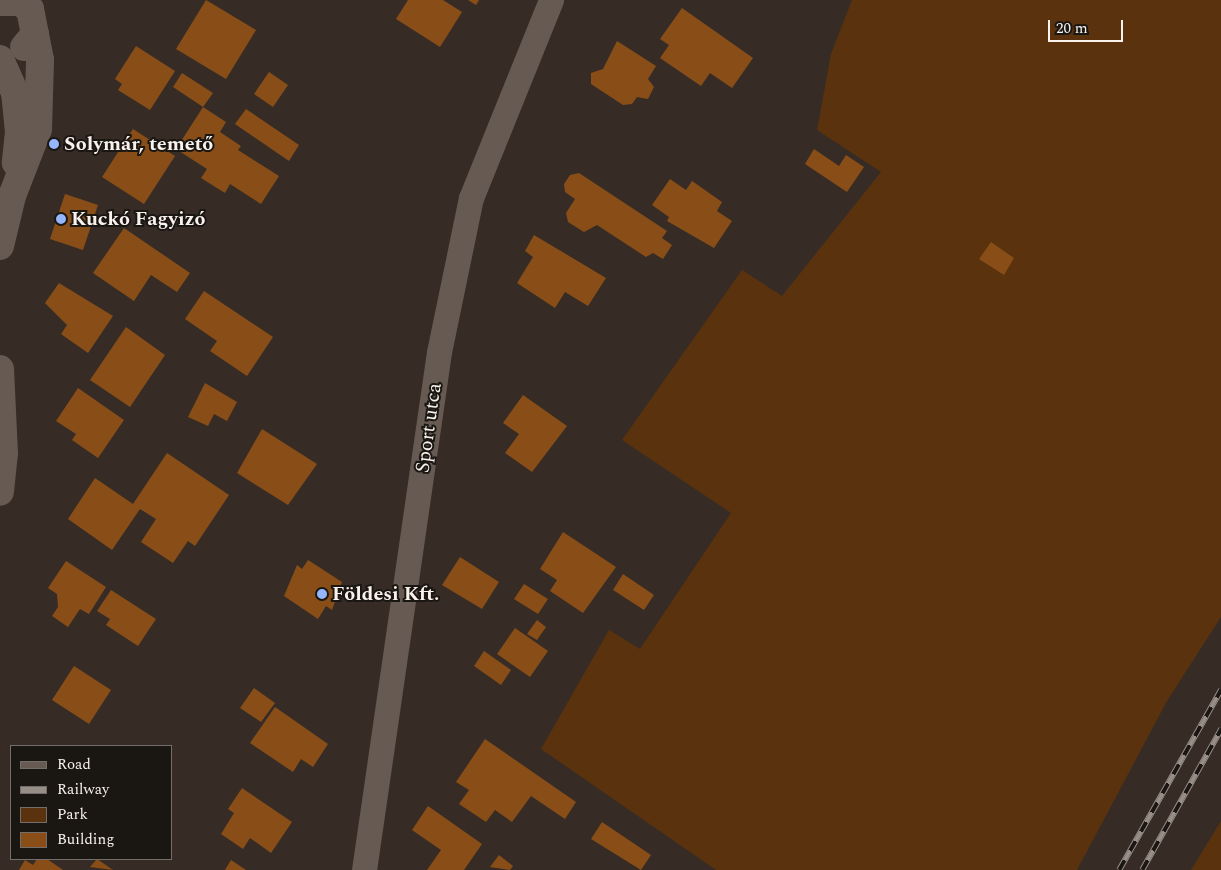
<!DOCTYPE html>
<meta charset="utf-8">
<style>
body{margin:0}
#map{position:relative;width:1221px;height:870px;overflow:hidden;background:#362c25;font-family:Spectral,serif}
div>[style]{position:absolute}
.green>*{inset:0;background:#5a320e}
.building>*{inset:0;background:#894e17}
.street>*{height:25px;margin:-12.5px;padding:0 12.5px;transform-origin:12.5px;border-radius:12.5px;background:#665a52}
.secondary>*{height:28px;margin:-14px;padding:0 14px;transform-origin:14px;border-radius:14px;background:#665a52}
.rail>*{height:5.5px;margin-top:-2.75px;transform-origin:0;background:repeating-linear-gradient(90deg,#1a1612 0 11px,#978e88 0 22px);box-sizing:border-box;border-block:1px solid #978e88}
.dots>*{width:14px;height:14px;translate:-50% -50%;box-sizing:border-box;border:2px solid #1a1612;border-radius:50%}
span{translate:-50% -50%;white-space:nowrap;text-align:center;line-height:1.15;-webkit-text-stroke:4px #1a1612;paint-order:stroke}
.poi-label{font-size:20px;color:#f8f1ec;font-weight:700}
.left{translate:0 -50%;text-align:left}
.street-label{font-size:20px;color:#f8f1ec}
.legend{position:absolute;left:10px;top:745px;width:162px;height:115px;box-sizing:border-box;background:#1a1612;border:1px solid #736e69;margin:0;padding:6px 9px;list-style:none;font-size:15px;color:#f8f1ec}
.legend li{display:flex;align-items:center;gap:10px;height:25px}
.legend b{width:25px;border:1px solid #736e69}
.scale{position:absolute;left:1048px;top:20px;width:75px;height:22px;box-sizing:border-box;border:2px solid #f8f1ec;border-top:0;padding-left:6px;font-size:15px;line-height:18px;white-space:nowrap;color:#f8f1ec;-webkit-text-stroke:4px #1a1612;paint-order:stroke}
</style>
<div id="map">
<div class="green">
<div style="clip-path:polygon(852px 0,1221px 0,1221px 617px,1167px 701px,1077px 870px,716px 870px,541px 749px,609px 630px,640px 649px,731px 513px,622px 440px,742px 270px,782px 296px,881px 172px,817px 130px,831px 54px)"></div>
<div style="clip-path:polygon(1221px 821px,1221px 870px,1191px 870px)"></div>
</div>
<div class="building">
<div style="clip-path:polygon(206px 0,256px 30px,226px 79px,176px 49px)"></div>
<div style="clip-path:polygon(408px 0,443px 0,462px 12px,440px 47px,396px 19px)"></div>
<div style="clip-path:polygon(468px 0,479px 0,476px 5px)"></div>
<div style="clip-path:polygon(682px 8px,753px 58px,732px 88px,710px 73px,701px 86px,660px 58px,669px 45px,660px 39px)"></div>
<div style="clip-path:polygon(617px 41px,656px 66px,648px 79px,654px 87px,648px 99px,637px 97px,632px 104px,623px 105px,591px 84px,591px 73px,603px 69px)"></div>
<div style="clip-path:polygon(136px 46px,175px 71px,150px 110px,118px 90px,122px 84px,115px 79px)"></div>
<div style="clip-path:polygon(269px 72px,288px 85px,273px 107px,254px 94px)"></div>
<div style="clip-path:polygon(182px 73px,213px 93px,203px 107px,173px 87px)"></div>
<div style="clip-path:polygon(203px 107px,226px 122px,220px 132px,241px 146px,238px 150px,279px 176px,261px 204px,230px 184px,225px 193px,201px 178px,207px 169px,176px 149px)"></div>
<div style="clip-path:polygon(246px 109px,299px 145px,289px 161px,235px 124px)"></div>
<div style="clip-path:polygon(133px 129px,175px 156px,144px 204px,102px 177px)"></div>
<div style="clip-path:polygon(814px 149px,839px 166px,846px 155px,864px 167px,847px 192px,805px 164px)"></div>
<div style="clip-path:polygon(579px 173px,667px 231px,662px 238px,672px 245px,663px 259px,653px 253px,646px 257px,597px 225px,584px 232px,568px 222px,566px 213px,575px 199px,565px 192px,564px 184px,570px 175px)"></div>
<div style="clip-path:polygon(670px 179px,686px 190px,692px 181px,722px 202px,717px 211px,732px 221px,714px 248px,667px 221px,669px 217px,652px 205px)"></div>
<div style="clip-path:polygon(65px 194px,98px 205px,83px 250px,50px 239px)"></div>
<div style="clip-path:polygon(124px 228px,190px 273px,177px 292px,151px 275px,134px 301px,93px 273px)"></div>
<div style="clip-path:polygon(534px 235px,606px 278px,588px 306px,565px 292px,555px 308px,517px 283px,533px 257px,525px 251px)"></div>
<div style="clip-path:polygon(991px 242px,1014px 258px,1004px 275px,979px 259px)"></div>
<div style="clip-path:polygon(59px 283px,113px 316px,88px 353px,61px 334px,67px 325px,45px 303px)"></div>
<div style="clip-path:polygon(204px 291px,273px 337px,247px 376px,210px 351px,217px 341px,185px 319px)"></div>
<div style="clip-path:polygon(126px 327px,165px 355px,130px 407px,90px 380px)"></div>
<div style="clip-path:polygon(205px 383px,237px 402px,227px 421px,214px 414px,208px 426px,188px 417px)"></div>
<div style="clip-path:polygon(78px 388px,124px 420px,98px 458px,72px 440px,76px 434px,56px 421px)"></div>
<div style="clip-path:polygon(523px 395px,567px 426px,532px 472px,505px 453px,519px 434px,503px 423px)"></div>
<div style="clip-path:polygon(262px 429px,317px 464px,288px 505px,237px 473px)"></div>
<div style="clip-path:polygon(167px 453px,229px 495px,195px 546px,188px 541px,173px 563px,141px 542px,156px 519px,140px 509px,112px 550px,68px 519px,95px 478px,133px 504px)"></div>
<div style="clip-path:polygon(563px 532px,616px 567px,583px 613px,550px 591px,557px 580px,540px 569px)"></div>
<div style="clip-path:polygon(460px 557px,499px 582px,482px 609px,442px 585px)"></div>
<div style="clip-path:polygon(308px 560px,342px 582px,332px 610px,326px 606px,318px 619px,284px 596px,297px 565px,302px 569px)"></div>
<div style="clip-path:polygon(66px 561px,106px 587px,89px 614px,80px 609px,68px 627px,52px 616px,58px 607px,57px 594px,48px 588px)"></div>
<div style="clip-path:polygon(623px 574px,654px 595px,644px 610px,613px 590px)"></div>
<div style="clip-path:polygon(524px 584px,548px 599px,538px 614px,514px 599px)"></div>
<div style="clip-path:polygon(111px 590px,156px 619px,138px 646px,106px 625px,110px 619px,97px 611px)"></div>
<div style="clip-path:polygon(537px 620px,546px 627px,537px 640px,527px 634px)"></div>
<div style="clip-path:polygon(515px 628px,548px 651px,530px 677px,497px 654px)"></div>
<div style="clip-path:polygon(484px 651px,511px 670px,501px 685px,474px 666px)"></div>
<div style="clip-path:polygon(74px 666px,111px 690px,89px 724px,52px 700px)"></div>
<div style="clip-path:polygon(254px 688px,275px 703px,261px 722px,240px 708px)"></div>
<div style="clip-path:polygon(275px 707px,328px 744px,313px 767px,301px 759px,293px 772px,250px 743px)"></div>
<div style="clip-path:polygon(485px 739px,576px 802px,565px 819px,531px 796px,512px 822px,495px 810px,486px 822px,459px 804px,469px 790px,456px 782px)"></div>
<div style="clip-path:polygon(242px 788px,292px 822px,271px 853px,250px 838px,243px 849px,221px 834px,234px 813px,228px 809px)"></div>
<div style="clip-path:polygon(428px 806px,482px 844px,464px 870px,427px 870px,441px 850px,412px 830px)"></div>
<div style="clip-path:polygon(602px 822px,651px 855px,641px 870px,591px 839px)"></div>
<div style="clip-path:polygon(499px 855px,513px 866px,510px 870px,490px 867px)"></div>
<div style="clip-path:polygon(37px 859px,47px 859px,63px 870px,19px 870px,25px 860px,33px 865px)"></div>
<div style="clip-path:polygon(97px 859px,113px 870px,90px 867px)"></div>
<div style="clip-path:polygon(231px 860px,246px 870px,225px 870px)"></div>
</div>
<div class="street">
<div style="left:364px;top:870px;width:523px;rotate:-81.76deg"></div>
<div style="left:439px;top:352px;width:157px;rotate:-78.3deg"></div>
<div style="left:471px;top:198px;width:214px;rotate:-68deg"></div>
</div>
<div class="secondary">
<div style="left:0;top:2px;width:19px"></div>
<div style="left:19px;top:2px;width:13px;rotate:32deg"></div>
<div style="left:30px;top:9px;width:25px;rotate:79deg"></div>
<div style="left:35px;top:34px;width:17px;rotate:130deg"></div>
<div style="left:0;top:59px;width:36px;rotate:66deg"></div>
<div style="left:15px;top:92px;width:40px;rotate:84.3deg"></div>
<div style="left:19px;top:132px;width:31px;rotate:96deg"></div>
<div style="left:0;top:246px;width:51px;rotate:-76.5deg"></div>
<div style="left:12px;top:196px;width:72px;rotate:-68.8deg"></div>
<div style="left:38px;top:129px;width:69px;rotate:-88.3deg"></div>
<div style="left:40px;top:60px;width:26px;rotate:-101deg"></div>
<div style="left:0;top:369px;width:84px;rotate:87.3deg"></div>
<div style="left:4px;top:453px;width:39px;rotate:96deg"></div>
</div>
<div class="rail">
<div style="left:1119px;top:870px;width:207px;rotate:-60.5deg"></div>
<div style="left:1142px;top:870px;width:162px;rotate:-60.7deg"></div>
</div>
<div class="dots">
<div style="left:54px;top:144px;background:#95b6fd"></div>
<div style="left:61px;top:219px;background:#95b6fd"></div>
<div style="left:322px;top:594px;background:#95b6fd"></div>
</div>
<div class="poi-label">
<span class="left" style="left:64px;top:144px">Solymár, temető</span>
<span class="left" style="left:71px;top:219px">Kuckó Fagyizó</span>
<span class="left" style="left:332px;top:594px">Földesi Kft.</span>
</div>
<div class="street-label">
<span style="left:429px;top:428px;rotate:-82deg">Sport utca</span>
</div>
<ul class="legend">
<li><b style="height:6px;background:#665a52"></b>Road</li>
<li><b style="height:6px;background:#978e88"></b>Railway</li>
<li><b style="height:14px;background:#5a320e"></b>Park</li>
<li><b style="height:14px;background:#894e17"></b>Building</li>
</ul>
<div class="scale">20 m</div>
</div>
